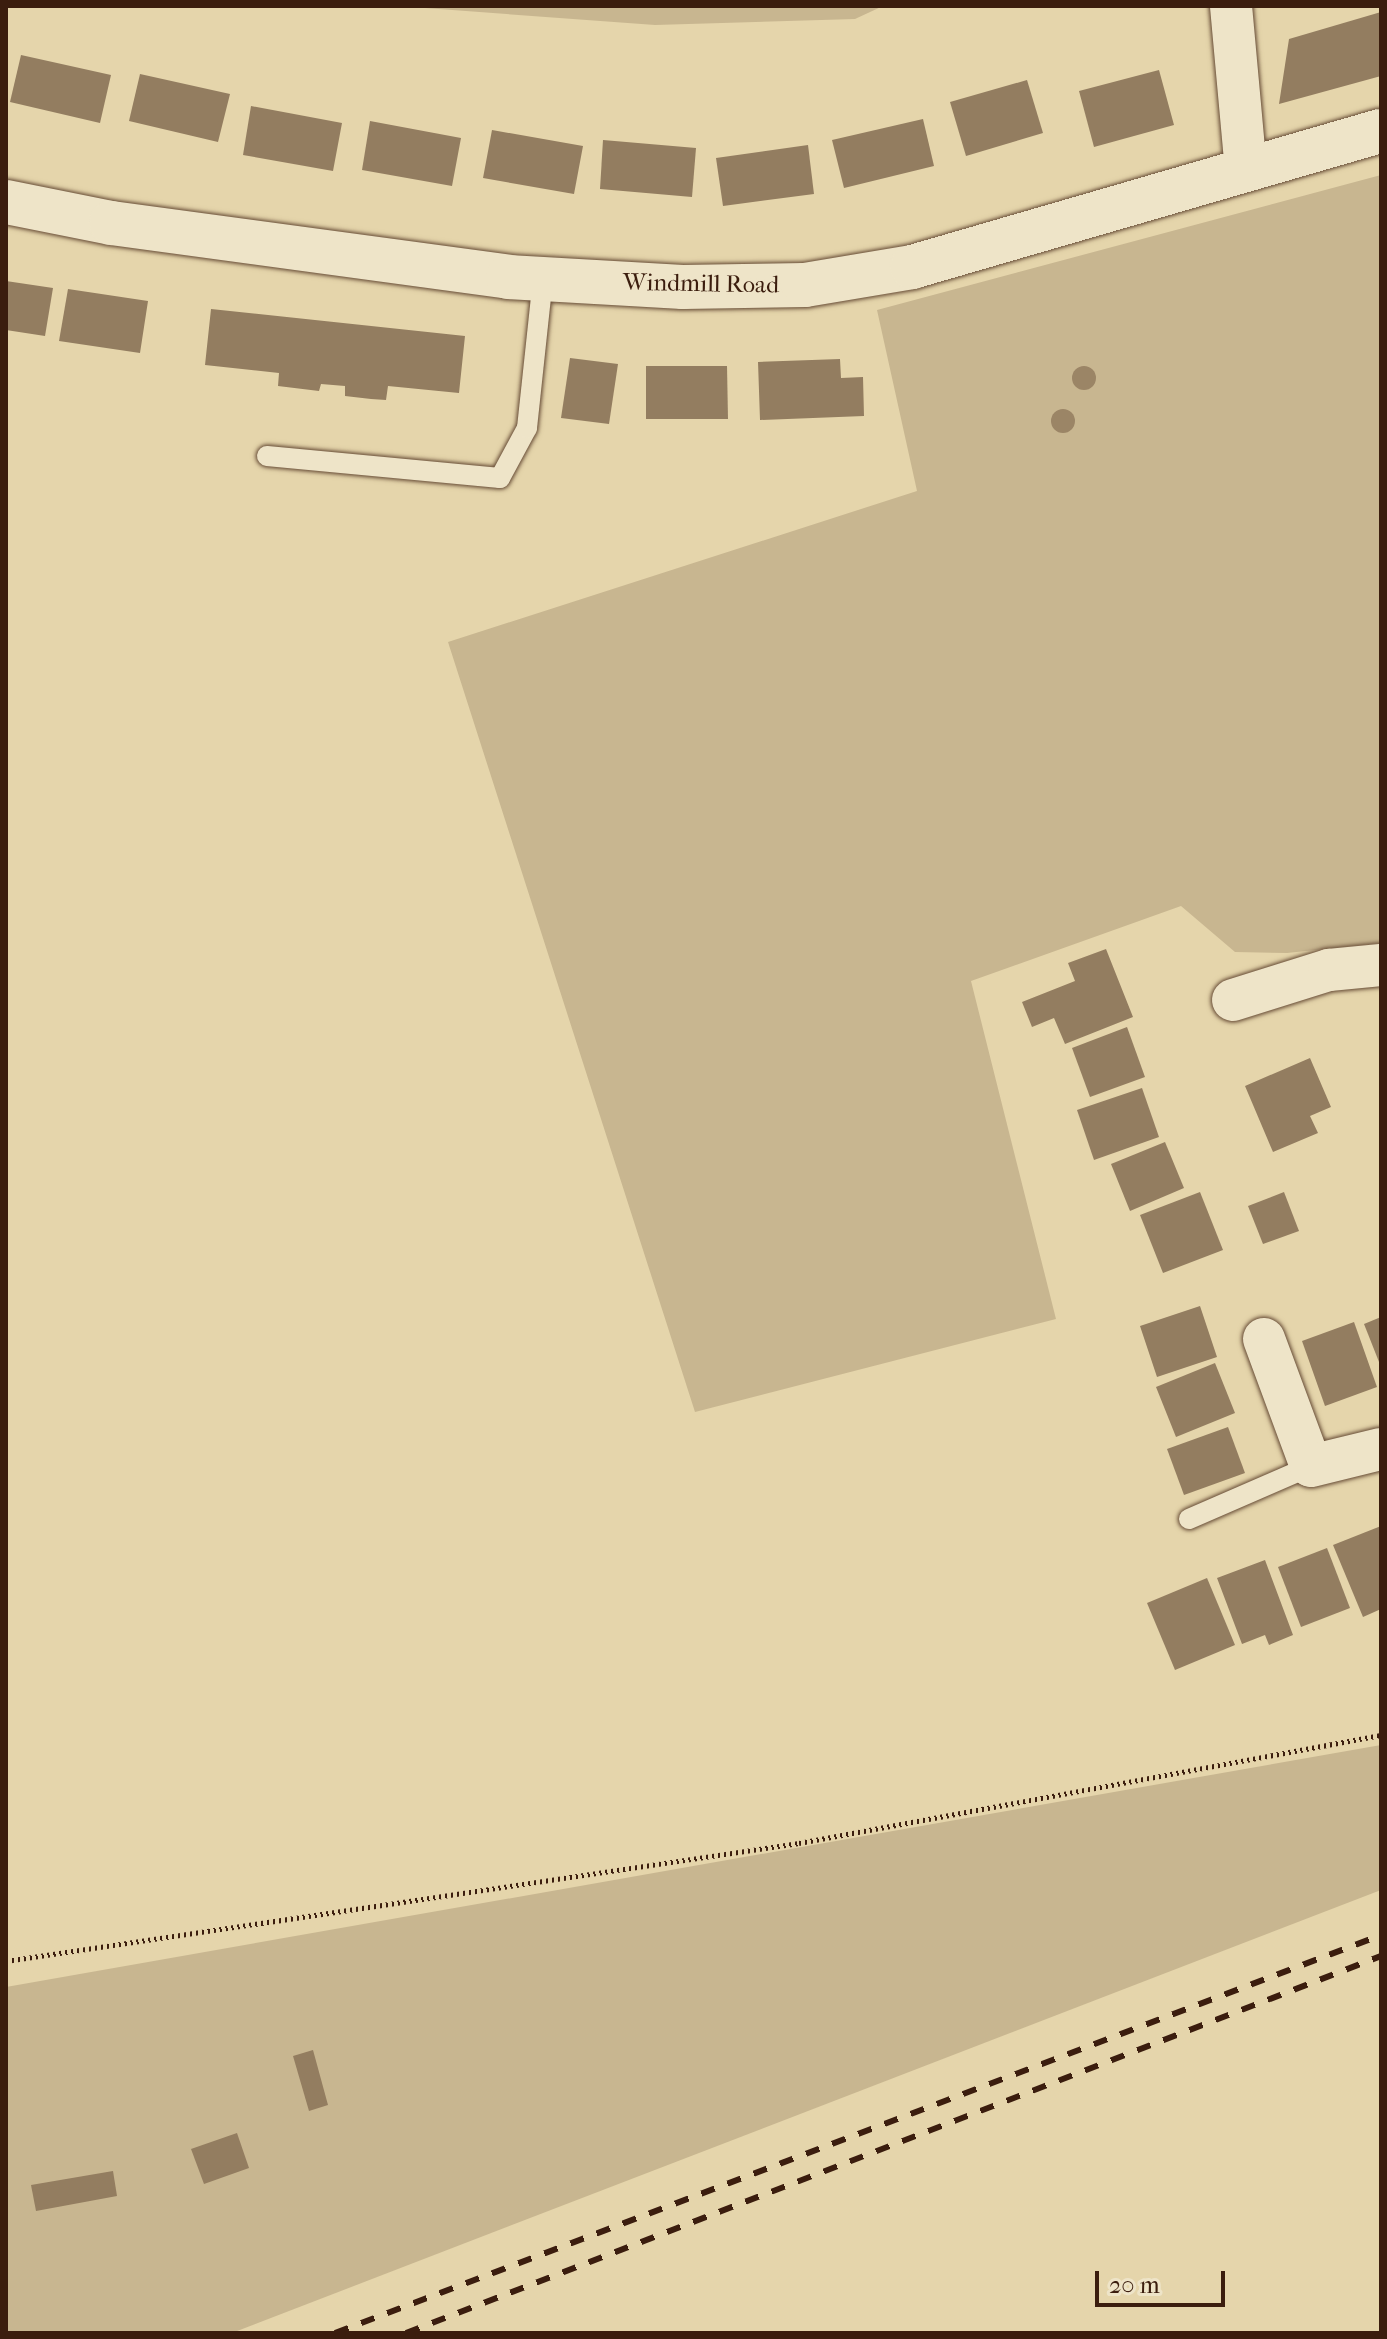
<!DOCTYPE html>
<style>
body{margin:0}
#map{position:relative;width:1387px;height:2339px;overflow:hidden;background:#e5d5ab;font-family:"IM FELL French Canon",serif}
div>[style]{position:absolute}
.green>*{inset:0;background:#c8b690}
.building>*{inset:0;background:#937d60}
.path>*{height:5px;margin-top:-2.5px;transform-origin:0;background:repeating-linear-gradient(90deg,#3b1d0e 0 2px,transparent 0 6px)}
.roads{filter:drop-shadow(0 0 2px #664b35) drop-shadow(0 0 2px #664b35)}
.lane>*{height:20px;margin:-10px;padding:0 10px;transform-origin:10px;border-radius:10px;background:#eee4c8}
.street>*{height:42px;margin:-21px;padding:0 21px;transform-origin:21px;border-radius:21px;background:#eee4c8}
.secondary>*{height:44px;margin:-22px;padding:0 22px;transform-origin:22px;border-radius:22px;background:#eee4c8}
.rail>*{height:6px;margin-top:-3px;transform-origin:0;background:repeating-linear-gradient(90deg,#3b1d0e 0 14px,transparent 0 28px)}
.trees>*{width:24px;height:24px;margin:-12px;border-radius:50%;background:#9b8566}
span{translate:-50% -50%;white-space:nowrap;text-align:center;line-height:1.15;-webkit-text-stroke:6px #eee4c8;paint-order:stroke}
.street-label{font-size:24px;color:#3b1d0e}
.frame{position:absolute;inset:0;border:8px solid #3b1d0e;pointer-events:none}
.scale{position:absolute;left:1095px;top:2271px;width:130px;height:36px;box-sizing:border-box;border:4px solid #3b1d0e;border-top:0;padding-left:10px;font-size:24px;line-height:28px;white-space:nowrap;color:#3b1d0e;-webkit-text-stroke:6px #eee4c8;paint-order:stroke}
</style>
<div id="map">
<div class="green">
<div style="clip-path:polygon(398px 6px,883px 6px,855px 19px,655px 25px)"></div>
<div style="clip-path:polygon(1381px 175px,1381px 943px,1287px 953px,1235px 952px,1181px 906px,971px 981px,1056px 1319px,695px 1412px,448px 642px,917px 491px,877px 310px)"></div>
<div style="clip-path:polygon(1381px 1745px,1381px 1890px,232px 2333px,6px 2333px,6px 1987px)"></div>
</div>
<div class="building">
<div style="clip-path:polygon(1381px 12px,1381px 76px,1279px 104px,1289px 39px)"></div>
<div style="clip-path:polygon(21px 55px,111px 75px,100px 123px,10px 102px)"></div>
<div style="clip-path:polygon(1159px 70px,1174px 125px,1094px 147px,1079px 91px)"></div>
<div style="clip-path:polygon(140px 74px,230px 94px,218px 142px,129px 121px)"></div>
<div style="clip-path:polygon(1027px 80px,1043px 133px,966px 156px,950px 102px)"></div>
<div style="clip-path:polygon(251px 106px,342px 123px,333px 171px,243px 155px)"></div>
<div style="clip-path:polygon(923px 119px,934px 166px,844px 188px,832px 140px)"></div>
<div style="clip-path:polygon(370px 121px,461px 138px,452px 186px,362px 170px)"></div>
<div style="clip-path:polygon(492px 130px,583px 146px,574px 194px,483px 178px)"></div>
<div style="clip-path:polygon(603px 140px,696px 148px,692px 197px,600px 189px)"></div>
<div style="clip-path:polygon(808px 145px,814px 194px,723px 206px,716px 158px)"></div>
<div style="clip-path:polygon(6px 281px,53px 288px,45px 336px,6px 330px)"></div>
<div style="clip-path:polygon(68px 289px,148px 301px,140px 353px,59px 341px)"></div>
<div style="clip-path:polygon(211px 309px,465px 336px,459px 393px,388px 386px,386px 400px,371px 399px,345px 396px,345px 386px,321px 384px,319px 391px,278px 386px,279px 373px,205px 365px)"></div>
<div style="clip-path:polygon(570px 358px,618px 364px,609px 424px,561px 418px)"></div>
<div style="clip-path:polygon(840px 359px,841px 378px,863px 377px,864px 416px,760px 420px,758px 362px)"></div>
<div style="clip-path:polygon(646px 366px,727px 366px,728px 419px,646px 419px)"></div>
<div style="clip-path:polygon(1106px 949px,1133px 1017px,1065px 1044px,1054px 1018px,1032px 1027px,1022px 1002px,1075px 981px,1068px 963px)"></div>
<div style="clip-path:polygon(1127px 1027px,1145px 1077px,1090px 1097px,1072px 1048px)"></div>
<div style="clip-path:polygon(1310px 1058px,1331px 1107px,1310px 1116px,1318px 1133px,1273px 1152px,1245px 1086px)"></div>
<div style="clip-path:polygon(1142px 1088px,1159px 1137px,1094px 1160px,1077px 1110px)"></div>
<div style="clip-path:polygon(1165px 1142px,1184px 1188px,1130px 1211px,1111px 1164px)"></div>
<div style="clip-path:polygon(1200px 1192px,1223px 1250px,1163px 1273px,1140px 1215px)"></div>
<div style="clip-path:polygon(1284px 1192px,1299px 1231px,1263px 1244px,1248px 1206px)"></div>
<div style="clip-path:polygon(1200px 1306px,1217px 1357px,1157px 1377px,1140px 1326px)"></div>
<div style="clip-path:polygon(1381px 1317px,1381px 1367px,1364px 1324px)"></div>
<div style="clip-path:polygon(1354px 1322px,1377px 1387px,1325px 1406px,1302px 1341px)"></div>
<div style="clip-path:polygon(1215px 1363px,1235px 1413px,1176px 1437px,1156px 1387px)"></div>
<div style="clip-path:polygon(1228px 1427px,1245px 1473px,1184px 1495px,1167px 1449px)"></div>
<div style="clip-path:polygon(1381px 1526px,1381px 1609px,1363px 1617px,1333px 1545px)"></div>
<div style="clip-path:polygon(1327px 1548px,1350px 1608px,1301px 1627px,1278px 1567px)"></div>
<div style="clip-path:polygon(1265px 1560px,1293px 1635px,1269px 1645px,1265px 1635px,1242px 1644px,1217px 1578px)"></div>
<div style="clip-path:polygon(1207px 1578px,1235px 1645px,1175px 1670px,1147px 1603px)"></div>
<div style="clip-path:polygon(313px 2050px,328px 2105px,309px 2111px,293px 2056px)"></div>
<div style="clip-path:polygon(237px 2133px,249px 2168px,204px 2184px,191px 2149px)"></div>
<div style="clip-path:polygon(113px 2171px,117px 2196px,36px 2211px,31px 2185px)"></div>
</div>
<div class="path">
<div style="left:6px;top:1961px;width:802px;rotate:-8.46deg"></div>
<div style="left:799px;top:1843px;width:592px;rotate:-10.51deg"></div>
</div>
<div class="roads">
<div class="lane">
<div style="left:267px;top:456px;width:234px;rotate:5.4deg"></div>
<div style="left:500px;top:478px;width:57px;rotate:-61.6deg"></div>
<div style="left:527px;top:428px;width:150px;rotate:-83.9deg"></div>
<div style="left:1189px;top:1519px;width:133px;rotate:-23.5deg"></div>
</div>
<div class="street">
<div style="left:1231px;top:6px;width:165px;rotate:84.8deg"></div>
<div style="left:1233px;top:1000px;width:101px;rotate:-17.4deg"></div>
<div style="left:1329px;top:970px;width:52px;rotate:-5.5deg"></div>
<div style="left:1264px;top:1339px;width:135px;rotate:69.7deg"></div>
<div style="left:1311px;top:1466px;width:72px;rotate:-13.7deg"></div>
</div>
<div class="secondary">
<div style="left:6px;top:202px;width:107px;rotate:11.3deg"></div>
<div style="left:111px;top:223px;width:401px;rotate:7.7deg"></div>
<div style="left:508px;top:277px;width:175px;rotate:3.3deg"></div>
<div style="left:683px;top:287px;width:122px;rotate:-0.9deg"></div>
<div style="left:805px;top:285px;width:109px;rotate:-9.5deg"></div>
<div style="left:912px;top:267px;width:488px;rotate:-16.2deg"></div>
</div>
</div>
<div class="rail">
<div style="left:335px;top:2333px;width:1119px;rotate:-20.83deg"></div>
<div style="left:406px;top:2333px;width:1045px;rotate:-21.14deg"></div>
</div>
<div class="trees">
<div style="left:1084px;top:378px"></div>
<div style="left:1063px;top:421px"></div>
</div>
<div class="street-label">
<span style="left:701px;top:284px;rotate:1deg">Windmill Road</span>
</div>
<div class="frame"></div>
<div class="scale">20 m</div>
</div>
